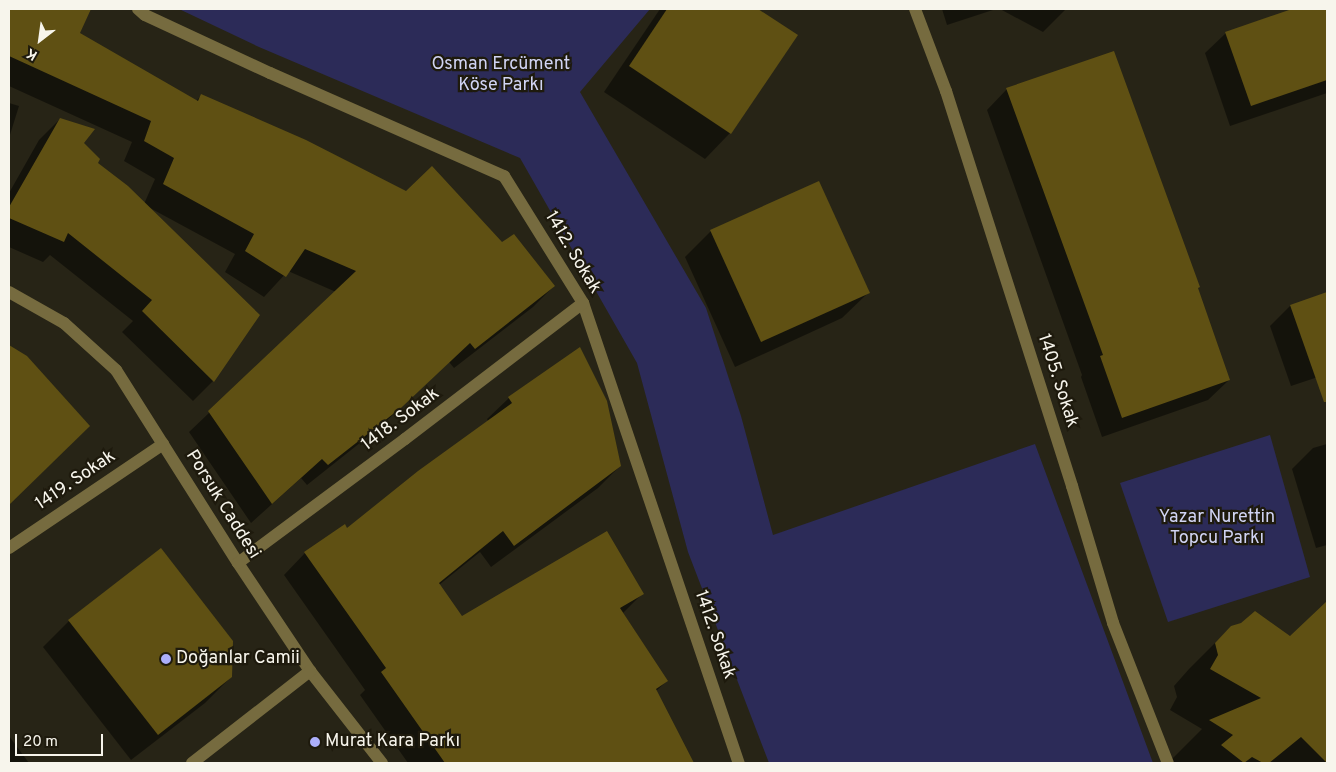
<!DOCTYPE html>
<meta charset="utf-8">
<style>
body{margin:0}
#map{position:relative;width:1336px;height:772px;overflow:hidden;background:#272416;font-family:Overpass,sans-serif}
div>[style]{position:absolute}
.green>*{inset:0;background:#2c2b58}
.shadow>*{inset:0;background:#0007}
.building>*{inset:0;background:#5f5013}
.street>*{height:12px;margin:-6px;padding:0 6px;transform-origin:6px;border-radius:6px;background:#766b3f}
.dots>*{width:14px;height:14px;translate:-50% -50%;box-sizing:border-box;border:2px solid #1e1a0d;border-radius:50%}
span{translate:-50% -50%;white-space:nowrap;text-align:center;line-height:1.15;-webkit-text-stroke:4.5px #1e1a0d;paint-order:stroke}
.park-label{font-size:18px;color:#d1d4f4}
.street-label{font-size:18px;color:#f7f5ec}
.poi-label{font-size:18px;color:#f7f5ec}
.left{translate:0 -50%;text-align:left}
.frame{position:absolute;inset:0;border:10px solid #f7f5ec;pointer-events:none}
.north{position:absolute;left:15px;top:15px;width:50px;height:50px;-webkit-text-stroke:4px #1e1a0d;paint-order:stroke;rotate:210deg;font-size:14px;font-weight:700;line-height:20px;text-align:center;color:#f7f5ec}
.north::after{content:'';display:block;margin:auto;width:18px;height:22px;background:#f7f5ec;clip-path:polygon(50% 0,100% 100%,50% 72%,0 100%)}
.scale{position:absolute;left:15px;top:734px;width:88px;height:22px;box-sizing:border-box;border:2px solid #f7f5ec;border-top:0;padding-left:6px;font-size:15px;line-height:18px;white-space:nowrap;color:#f7f5ec;-webkit-text-stroke:4px #1e1a0d;paint-order:stroke}
</style>
<div id="map">
<div class="green">
<div style="clip-path:polygon(179px 9px,650px 9px,580px 92px,706px 308px,741px 416px,773px 535px,1035px 444px,1153px 763px,769px 763px,688px 552px,637px 363px,520px 158px,259px 47px)"></div>
<div style="clip-path:polygon(1270px 435px,1310px 577px,1168px 622px,1120px 483px)"></div>
</div>
<div class="shadow">
<div style="clip-path:polygon(9px 9px,90px 9px,79px 34px,196px 101px,202px 95px,502px 244px,554px 286px,533px 307px,454px 368px,449px 362px,380px 427px,307px 485px,301px 478px,251px 523px,189px 432px,336px 292px,288px 271px,264px 297px,225px 272px,235px 254px,150px 208px,213px 381px,193px 401px,122px 332px,133px 321px,50px 255px,43px 262px,9px 247px,9px 193px,39px 140px,60px 119px,96px 163px,144px 204px,155px 179px,124px 161px,132px 142px,9px 86px)"></div>
<div style="clip-path:polygon(660px 9px,756px 9px,796px 35px,730px 133px,705px 159px,604px 92px)"></div>
<div style="clip-path:polygon(942px 9px,996px 9px,947px 25px)"></div>
<div style="clip-path:polygon(1000px 9px,1066px 9px,1043px 32px)"></div>
<div style="clip-path:polygon(1296px 9px,1327px 9px,1327px 93px,1230px 126px,1205px 53px,1226px 33px)"></div>
<div style="clip-path:polygon(1007px 89px,1197px 289px,1229px 380px,1208px 400px,1102px 437px,1081px 377px,1082px 375px,987px 110px)"></div>
<div style="clip-path:polygon(9px 103px,19px 106px,9px 138px)"></div>
<div style="clip-path:polygon(711px 231px,868px 293px,842px 318px,735px 367px,685px 257px)"></div>
<div style="clip-path:polygon(1327px 293px,1327px 374px,1291px 386px,1270px 326px,1290px 306px)"></div>
<div style="clip-path:polygon(9px 346px,26px 357px,68px 447px,9px 504px)"></div>
<div style="clip-path:polygon(509px 398px,620px 466px,598px 488px,491px 567px,480px 552px,439px 585px,462px 618px,642px 594px,623px 613px,667px 681px,656px 691px,692px 763px,408px 763px,360px 695px,365px 690px,284px 575px,305px 553px,347px 530px,488px 421px,487px 419px)"></div>
<div style="clip-path:polygon(1327px 444px,1327px 545px,1316px 548px,1292px 469px,1313px 448px)"></div>
<div style="clip-path:polygon(1321px 608px,1327px 612px,1327px 763px,1169px 762px,1202px 729px,1170px 710px,1177px 697px,1174px 686px,1189px 669px,1231px 627px,1290px 638px)"></div>
<div style="clip-path:polygon(69px 621px,231px 677px,205px 703px,131px 760px,43px 647px)"></div>
<div style="clip-path:polygon(9px 736px,29px 763px,9px 763px)"></div>
</div>
<div class="building">
<div style="clip-path:polygon(9px 9px,91px 9px,80px 33px,198px 101px,201px 94px,306px 140px,406px 191px,432px 166px,502px 242px,514px 234px,555px 286px,475px 349px,470px 343px,402px 407px,328px 465px,322px 459px,272px 504px,208px 411px,356px 271px,305px 249px,286px 277px,245px 251px,254px 234px,163px 184px,174px 158px,144px 141px,151px 121px,9px 56px)"></div>
<div style="clip-path:polygon(667px 9px,758px 9px,798px 35px,731px 134px,629px 66px)"></div>
<div style="clip-path:polygon(1292px 9px,1327px 9px,1327px 80px,1251px 106px,1225px 32px)"></div>
<div style="clip-path:polygon(1114px 51px,1200px 287px,1198px 288px,1230px 380px,1122px 418px,1100px 356px,1103px 355px,1006px 88px)"></div>
<div style="clip-path:polygon(60px 118px,95px 129px,84px 143px,100px 159px,98px 163px,128px 186px,260px 315px,214px 382px,142px 311px,152px 300px,68px 233px,64px 242px,9px 218px,9px 207px)"></div>
<div style="clip-path:polygon(819px 181px,870px 293px,761px 342px,710px 230px)"></div>
<div style="clip-path:polygon(1327px 292px,1327px 402px,1324px 402px,1290px 305px)"></div>
<div style="clip-path:polygon(9px 345px,27px 356px,90px 426px,9px 505px)"></div>
<div style="clip-path:polygon(580px 347px,607px 401px,621px 466px,514px 546px,503px 531px,439px 583px,462px 616px,607px 531px,644px 594px,620px 608px,668px 681px,656px 689px,694px 763px,445px 763px,381px 672px,386px 668px,304px 552px,345px 524px,347px 528px,418px 471px,512px 403px,508px 397px)"></div>
<div style="clip-path:polygon(161px 548px,233px 641px,232px 677px,158px 735px,68px 620px)"></div>
<div style="clip-path:polygon(1327px 601px,1327px 763px,1301px 737px,1269px 763px,1263px 763px,1252px 757px,1244px 763px,1221px 745px,1233px 735px,1209px 720px,1261px 698px,1210px 669px,1218px 655px,1215px 643px,1231px 626px,1241px 623px,1255px 611px,1290px 636px)"></div>
</div>
<div class="street">
<div style="left:138px;top:9px;width:9px;rotate:41deg"></div>
<div style="left:145px;top:15px;width:138px;rotate:24.9deg"></div>
<div style="left:270px;top:73px;width:256px;rotate:23.8deg"></div>
<div style="left:504px;top:176px;width:150px;rotate:58.1deg"></div>
<div style="left:583px;top:303px;width:486px;rotate:71.3deg"></div>
<div style="left:915px;top:9px;width:88px;rotate:69.3deg"></div>
<div style="left:946px;top:91px;width:415px;rotate:72.3deg"></div>
<div style="left:1072px;top:486px;width:143px;rotate:73.3deg"></div>
<div style="left:1113px;top:623px;width:150px;rotate:68.6deg"></div>
<div style="left:9px;top:292px;width:63px;rotate:29.4deg"></div>
<div style="left:64px;top:323px;width:70px;rotate:42.1deg"></div>
<div style="left:116px;top:370px;width:228px;rotate:57.7deg"></div>
<div style="left:238px;top:563px;width:130px;rotate:56.3deg"></div>
<div style="left:310px;top:671px;width:117px;rotate:52deg"></div>
<div style="left:9px;top:548px;width:186px;rotate:-34deg"></div>
<div style="left:238px;top:563px;width:208px;rotate:-36.6deg"></div>
<div style="left:405px;top:439px;width:224px;rotate:-37.4deg"></div>
<div style="left:192px;top:763px;width:150px;rotate:-37.9deg"></div>
</div>
<div class="dots">
<div style="left:166px;top:659px;background:#acaffb"></div>
<div style="left:315px;top:742px;background:#acaffb"></div>
</div>
<div class="park-label">
<span style="left:501px;top:76px">Osman Ercüment<br>Köse Parkı</span>
<span style="left:1217px;top:529px">Yazar Nurettin<br>Topcu Parkı</span>
</div>
<div class="street-label">
<span style="left:572px;top:253px;rotate:59deg">1412. Sokak</span>
<span style="left:1057px;top:381px;rotate:72deg">1405. Sokak</span>
<span style="left:401px;top:420px;rotate:-37deg">1418. Sokak</span>
<span style="left:76px;top:481px;rotate:-34deg">1419. Sokak</span>
<span style="left:222px;top:505px;rotate:58deg">Porsuk Caddesi</span>
<span style="left:714px;top:635px;rotate:71deg">1412. Sokak</span>
</div>
<div class="poi-label">
<span class="left" style="left:176px;top:659px">Doğanlar Camii</span>
<span class="left" style="left:325px;top:742px">Murat Kara Parkı</span>
</div>
<div class="frame"></div>
<div class="north">K</div>
<div class="scale">20 m</div>
</div>
